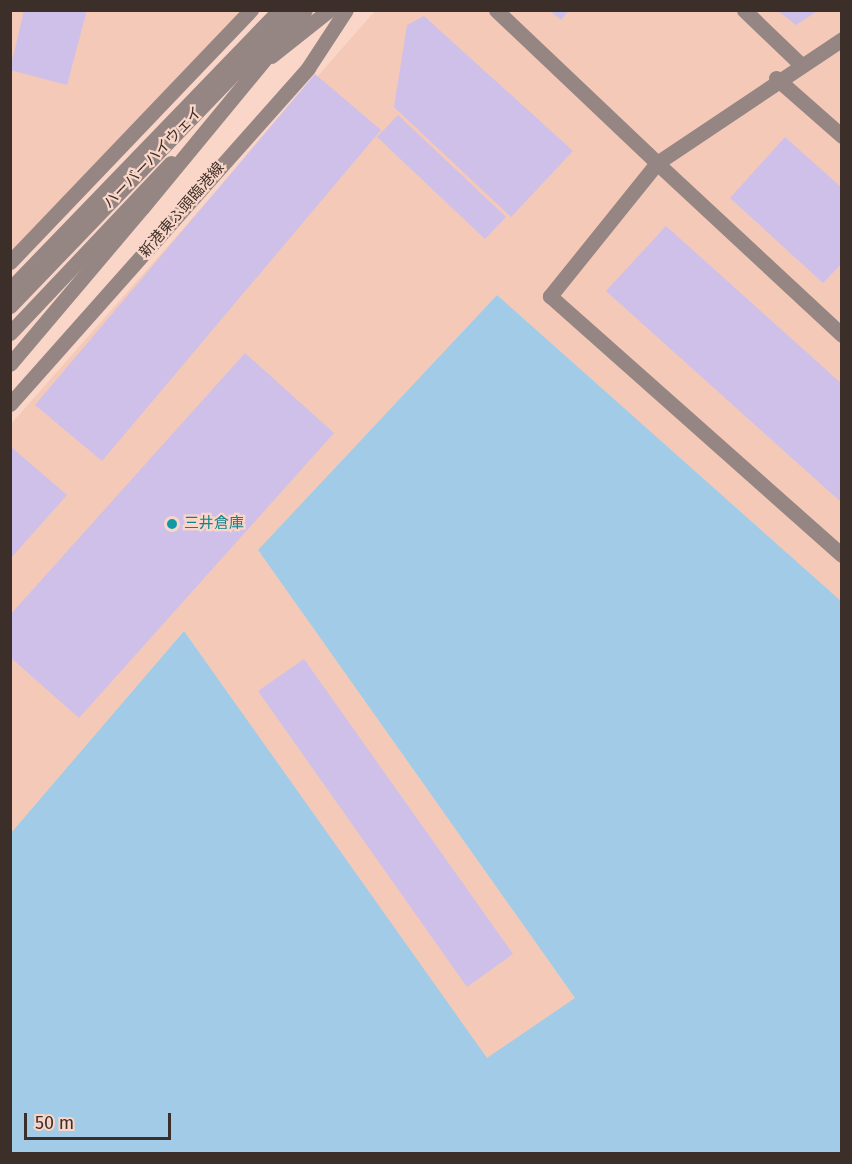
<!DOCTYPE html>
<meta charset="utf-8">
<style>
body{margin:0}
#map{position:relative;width:852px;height:1164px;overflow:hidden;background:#fad6c8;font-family:"Fira Sans","Noto Sans JP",sans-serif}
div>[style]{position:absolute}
.built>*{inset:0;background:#f4c9b8}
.water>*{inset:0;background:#a1cbe7}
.building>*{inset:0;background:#cec0e9}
.minor>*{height:15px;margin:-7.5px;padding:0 7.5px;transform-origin:7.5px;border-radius:7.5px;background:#968683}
.minor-bridge>*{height:15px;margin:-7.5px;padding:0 7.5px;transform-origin:7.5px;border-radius:7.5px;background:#968683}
.dots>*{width:16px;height:16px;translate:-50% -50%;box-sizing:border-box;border:3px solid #fad6c8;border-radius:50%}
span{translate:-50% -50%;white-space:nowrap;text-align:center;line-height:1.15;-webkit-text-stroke:4.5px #fad6c8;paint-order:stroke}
.street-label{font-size:15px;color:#3c2e28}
.culture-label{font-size:15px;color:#0d838f}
.left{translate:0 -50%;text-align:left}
.frame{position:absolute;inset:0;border:12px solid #3c2e28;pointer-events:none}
.scale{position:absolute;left:24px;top:1113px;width:147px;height:27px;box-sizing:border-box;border:3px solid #3c2e28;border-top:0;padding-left:8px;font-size:18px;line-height:21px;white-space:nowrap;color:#3c2e28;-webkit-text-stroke:4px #fad6c8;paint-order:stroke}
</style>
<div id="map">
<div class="built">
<div style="clip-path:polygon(11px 11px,242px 11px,11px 258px)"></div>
<div style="clip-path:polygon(375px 11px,841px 11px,841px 601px,497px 295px,258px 550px,575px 998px,487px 1059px,184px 631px,11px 833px,11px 424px)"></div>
</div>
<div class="water">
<div style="clip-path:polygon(497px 295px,841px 601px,841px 1153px,11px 1153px,11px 833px,184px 631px,487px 1058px,575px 998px,258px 550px)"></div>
</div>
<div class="building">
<div style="clip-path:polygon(24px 10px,87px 10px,67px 85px,10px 70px)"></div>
<div style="clip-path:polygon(549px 10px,569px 10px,561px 20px)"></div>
<div style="clip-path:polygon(777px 10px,819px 10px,796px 25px)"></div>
<div style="clip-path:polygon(424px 16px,573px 151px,511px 217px,394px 107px,407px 25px)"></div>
<div style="clip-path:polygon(315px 74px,381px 130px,102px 461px,35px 405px)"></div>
<div style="clip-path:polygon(398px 115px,506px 217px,485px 239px,377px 137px)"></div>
<div style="clip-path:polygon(785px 137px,842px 188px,842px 263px,823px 283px,730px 198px)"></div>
<div style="clip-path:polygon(666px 226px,842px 384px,842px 503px,606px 291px)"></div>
<div style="clip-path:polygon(245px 353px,334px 433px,79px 718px,10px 657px,10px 615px)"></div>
<div style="clip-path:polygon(10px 446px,67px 495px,10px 559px)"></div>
<div style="clip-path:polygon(304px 659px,513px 954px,467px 987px,258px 691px)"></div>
</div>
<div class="minor">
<div style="left:496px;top:10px;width:222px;rotate:43.5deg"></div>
<div style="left:657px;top:163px;width:223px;rotate:-33.8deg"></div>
<div style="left:744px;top:10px;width:76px;rotate:43.9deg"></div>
<div style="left:271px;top:56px;width:74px;rotate:-38.4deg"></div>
<div style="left:776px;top:78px;width:88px;rotate:41.3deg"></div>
<div style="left:10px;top:262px;width:349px;rotate:-46.3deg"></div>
<div style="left:10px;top:289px;width:388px;rotate:-46deg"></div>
<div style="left:10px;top:306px;width:411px;rotate:-46.1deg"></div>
<div style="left:10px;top:333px;width:234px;rotate:-46.6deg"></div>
<div style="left:842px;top:335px;width:253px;rotate:-137.1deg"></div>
<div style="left:657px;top:163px;width:171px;rotate:128.8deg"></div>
<div style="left:550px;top:296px;width:390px;rotate:41.6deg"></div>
<div style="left:10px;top:364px;width:204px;rotate:-49.8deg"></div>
<div style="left:10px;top:404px;width:449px;rotate:-48.4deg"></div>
<div style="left:308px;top:68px;width:69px;rotate:-56.8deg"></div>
</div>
<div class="minor-bridge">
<div style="left:142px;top:208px;width:256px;rotate:-50.5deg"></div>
</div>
<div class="dots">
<div style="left:172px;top:524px;background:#0f9aa8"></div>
</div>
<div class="street-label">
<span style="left:153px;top:158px;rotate:-46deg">ハーバーハイウェイ</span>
<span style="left:182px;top:210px;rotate:-49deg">新港東ふ頭臨港線</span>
</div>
<div class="culture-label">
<span class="left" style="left:184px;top:524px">三井倉庫</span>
</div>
<div class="frame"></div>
<div class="scale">50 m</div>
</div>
